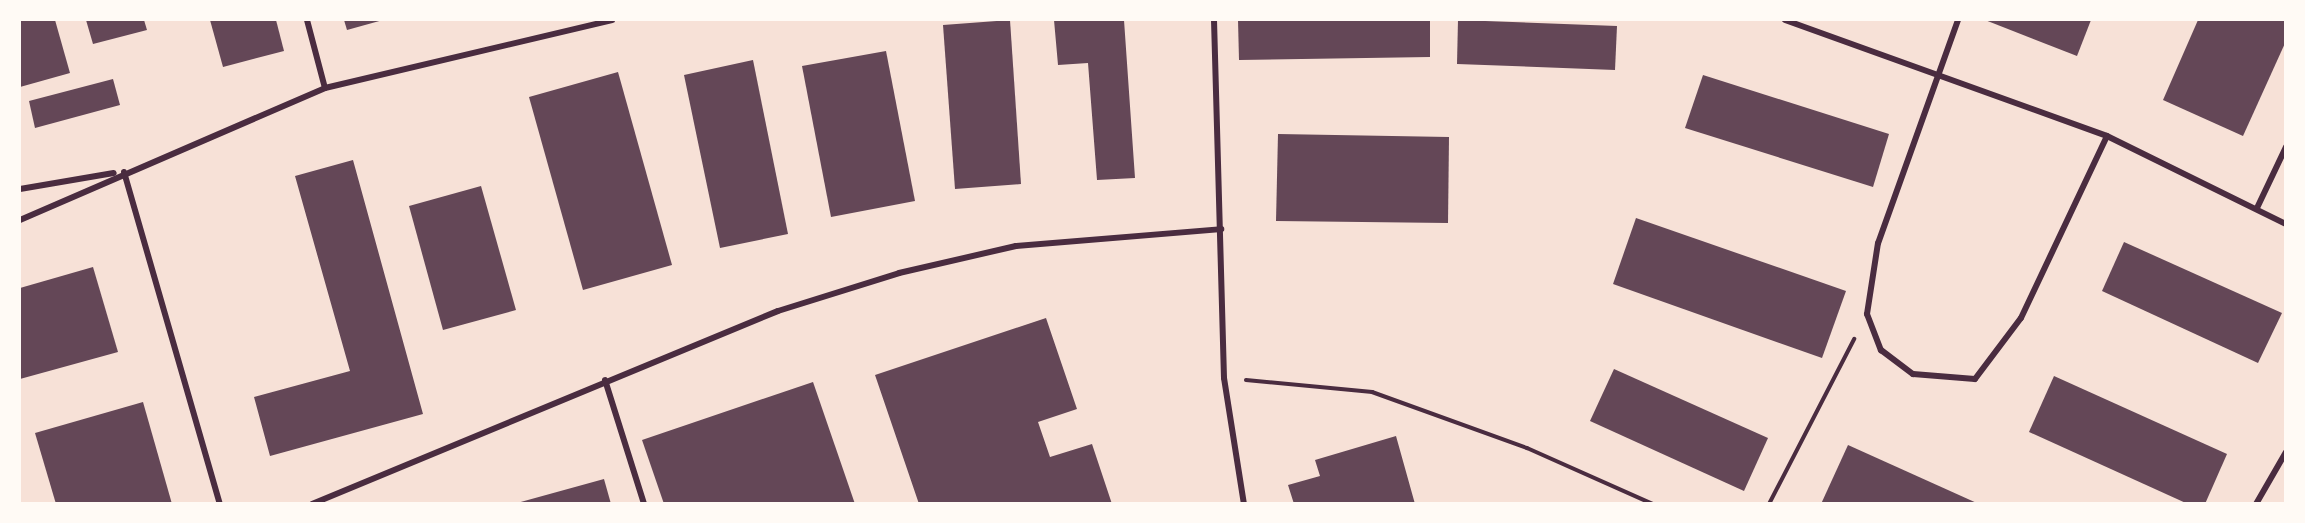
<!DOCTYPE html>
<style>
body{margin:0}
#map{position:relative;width:2305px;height:523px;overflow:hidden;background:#f7e1d7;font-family:"Source Serif 4",serif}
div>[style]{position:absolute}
.building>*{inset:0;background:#644757}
.path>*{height:4px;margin:-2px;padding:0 2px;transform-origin:2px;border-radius:2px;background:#4a2c40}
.minor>*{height:6px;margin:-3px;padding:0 3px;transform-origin:3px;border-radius:3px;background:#4a2c40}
span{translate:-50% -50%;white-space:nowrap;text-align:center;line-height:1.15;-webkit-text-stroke:6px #fffaf5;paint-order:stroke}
.frame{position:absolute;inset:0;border:21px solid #fffaf5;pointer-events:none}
</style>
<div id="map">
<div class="building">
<div style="clip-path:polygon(20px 20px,55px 20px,70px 73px,20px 87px)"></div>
<div style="clip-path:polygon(86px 20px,144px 20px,147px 30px,93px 44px)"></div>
<div style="clip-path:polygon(210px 20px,276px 20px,284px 51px,223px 67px)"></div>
<div style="clip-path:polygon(344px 20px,383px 20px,347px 30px)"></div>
<div style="clip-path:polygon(1010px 20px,1021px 184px,955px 189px,943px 25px)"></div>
<div style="clip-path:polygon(1054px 20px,1124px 20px,1135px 178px,1097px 180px,1088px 63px,1058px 65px)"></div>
<div style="clip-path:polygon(1238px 20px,1430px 20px,1430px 57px,1239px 60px)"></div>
<div style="clip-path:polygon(1458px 20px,1617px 26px,1615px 70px,1457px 64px)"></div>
<div style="clip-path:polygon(1985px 20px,2091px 20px,2077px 56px)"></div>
<div style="clip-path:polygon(2198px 20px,2286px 20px,2286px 41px,2243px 136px,2163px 100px)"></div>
<div style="clip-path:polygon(886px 51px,915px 201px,831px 217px,802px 66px)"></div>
<div style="clip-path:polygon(753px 60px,788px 234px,720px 248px,684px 75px)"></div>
<div style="clip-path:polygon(618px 72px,672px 265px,583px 290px,529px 97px)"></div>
<div style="clip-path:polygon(1703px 75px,1889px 134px,1873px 187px,1685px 128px)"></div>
<div style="clip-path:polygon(113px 79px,120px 105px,35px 128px,29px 101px)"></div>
<div style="clip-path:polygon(1278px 134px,1449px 137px,1448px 223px,1276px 221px)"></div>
<div style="clip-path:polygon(353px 160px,423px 414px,270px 456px,254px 397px,350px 371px,295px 176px)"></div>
<div style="clip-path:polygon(481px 186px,516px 310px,443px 330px,409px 206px)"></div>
<div style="clip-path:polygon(1636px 218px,1846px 291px,1822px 358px,1613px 284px)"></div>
<div style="clip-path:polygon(2124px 242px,2282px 313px,2258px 363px,2102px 291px)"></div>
<div style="clip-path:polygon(93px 267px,118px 352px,20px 379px,20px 288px)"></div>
<div style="clip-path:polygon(1046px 318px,1077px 409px,1038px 422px,1050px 457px,1092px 444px,1112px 504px,919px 504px,875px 375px)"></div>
<div style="clip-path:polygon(1614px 369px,1768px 438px,1744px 491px,1590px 421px)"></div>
<div style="clip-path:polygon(2054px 376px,2227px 454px,2205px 504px,2188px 504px,2029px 432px)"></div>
<div style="clip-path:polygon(813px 382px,855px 504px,664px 504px,642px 440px)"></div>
<div style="clip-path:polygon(143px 402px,172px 504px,56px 504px,35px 433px)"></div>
<div style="clip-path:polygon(1396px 436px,1415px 504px,1294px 504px,1288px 485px,1320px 476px,1315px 460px)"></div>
<div style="clip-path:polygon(1848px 445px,1979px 504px,1821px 504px)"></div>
<div style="clip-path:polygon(604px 479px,611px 504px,517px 504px,517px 503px)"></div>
</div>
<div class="path">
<div style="left:1246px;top:380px;width:127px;rotate:5.4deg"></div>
<div style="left:1372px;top:392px;width:165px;rotate:19.9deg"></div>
<div style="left:1527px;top:448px;width:138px;rotate:24deg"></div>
<div style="left:1769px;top:504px;width:186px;rotate:-62.7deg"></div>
</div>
<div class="minor">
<div style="left:307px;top:20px;width:70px;rotate:75.2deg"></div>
<div style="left:1214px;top:20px;width:358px;rotate:88.4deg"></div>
<div style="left:1224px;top:378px;width:128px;rotate:81deg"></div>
<div style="left:1785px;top:20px;width:342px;rotate:19.8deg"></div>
<div style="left:2107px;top:136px;width:199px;rotate:26.2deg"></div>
<div style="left:1958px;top:20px;width:237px;rotate:109.7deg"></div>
<div style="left:1878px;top:243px;width:72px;rotate:98.8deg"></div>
<div style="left:1867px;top:314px;width:39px;rotate:69deg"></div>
<div style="left:1881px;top:350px;width:40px;rotate:37deg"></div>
<div style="left:1913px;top:374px;width:62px;rotate:4.6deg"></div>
<div style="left:1975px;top:379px;width:76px;rotate:-53deg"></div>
<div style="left:2021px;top:318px;width:201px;rotate:-64.7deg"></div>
<div style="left:124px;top:172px;width:346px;rotate:73.9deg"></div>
<div style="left:20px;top:189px;width:95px;rotate:-9.7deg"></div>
<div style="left:2257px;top:208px;width:68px;rotate:-64.6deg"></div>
<div style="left:20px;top:220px;width:332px;rotate:-23.4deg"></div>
<div style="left:325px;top:88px;width:295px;rotate:-13.3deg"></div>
<div style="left:605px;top:380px;width:130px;rotate:72.5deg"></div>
<div style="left:312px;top:504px;width:504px;rotate:-22.5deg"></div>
<div style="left:778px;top:311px;width:127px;rotate:-17.4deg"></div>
<div style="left:899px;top:273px;width:120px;rotate:-13deg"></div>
<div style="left:1016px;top:246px;width:206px;rotate:-4.7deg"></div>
<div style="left:2256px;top:504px;width:60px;rotate:-60deg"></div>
</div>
<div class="frame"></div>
</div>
